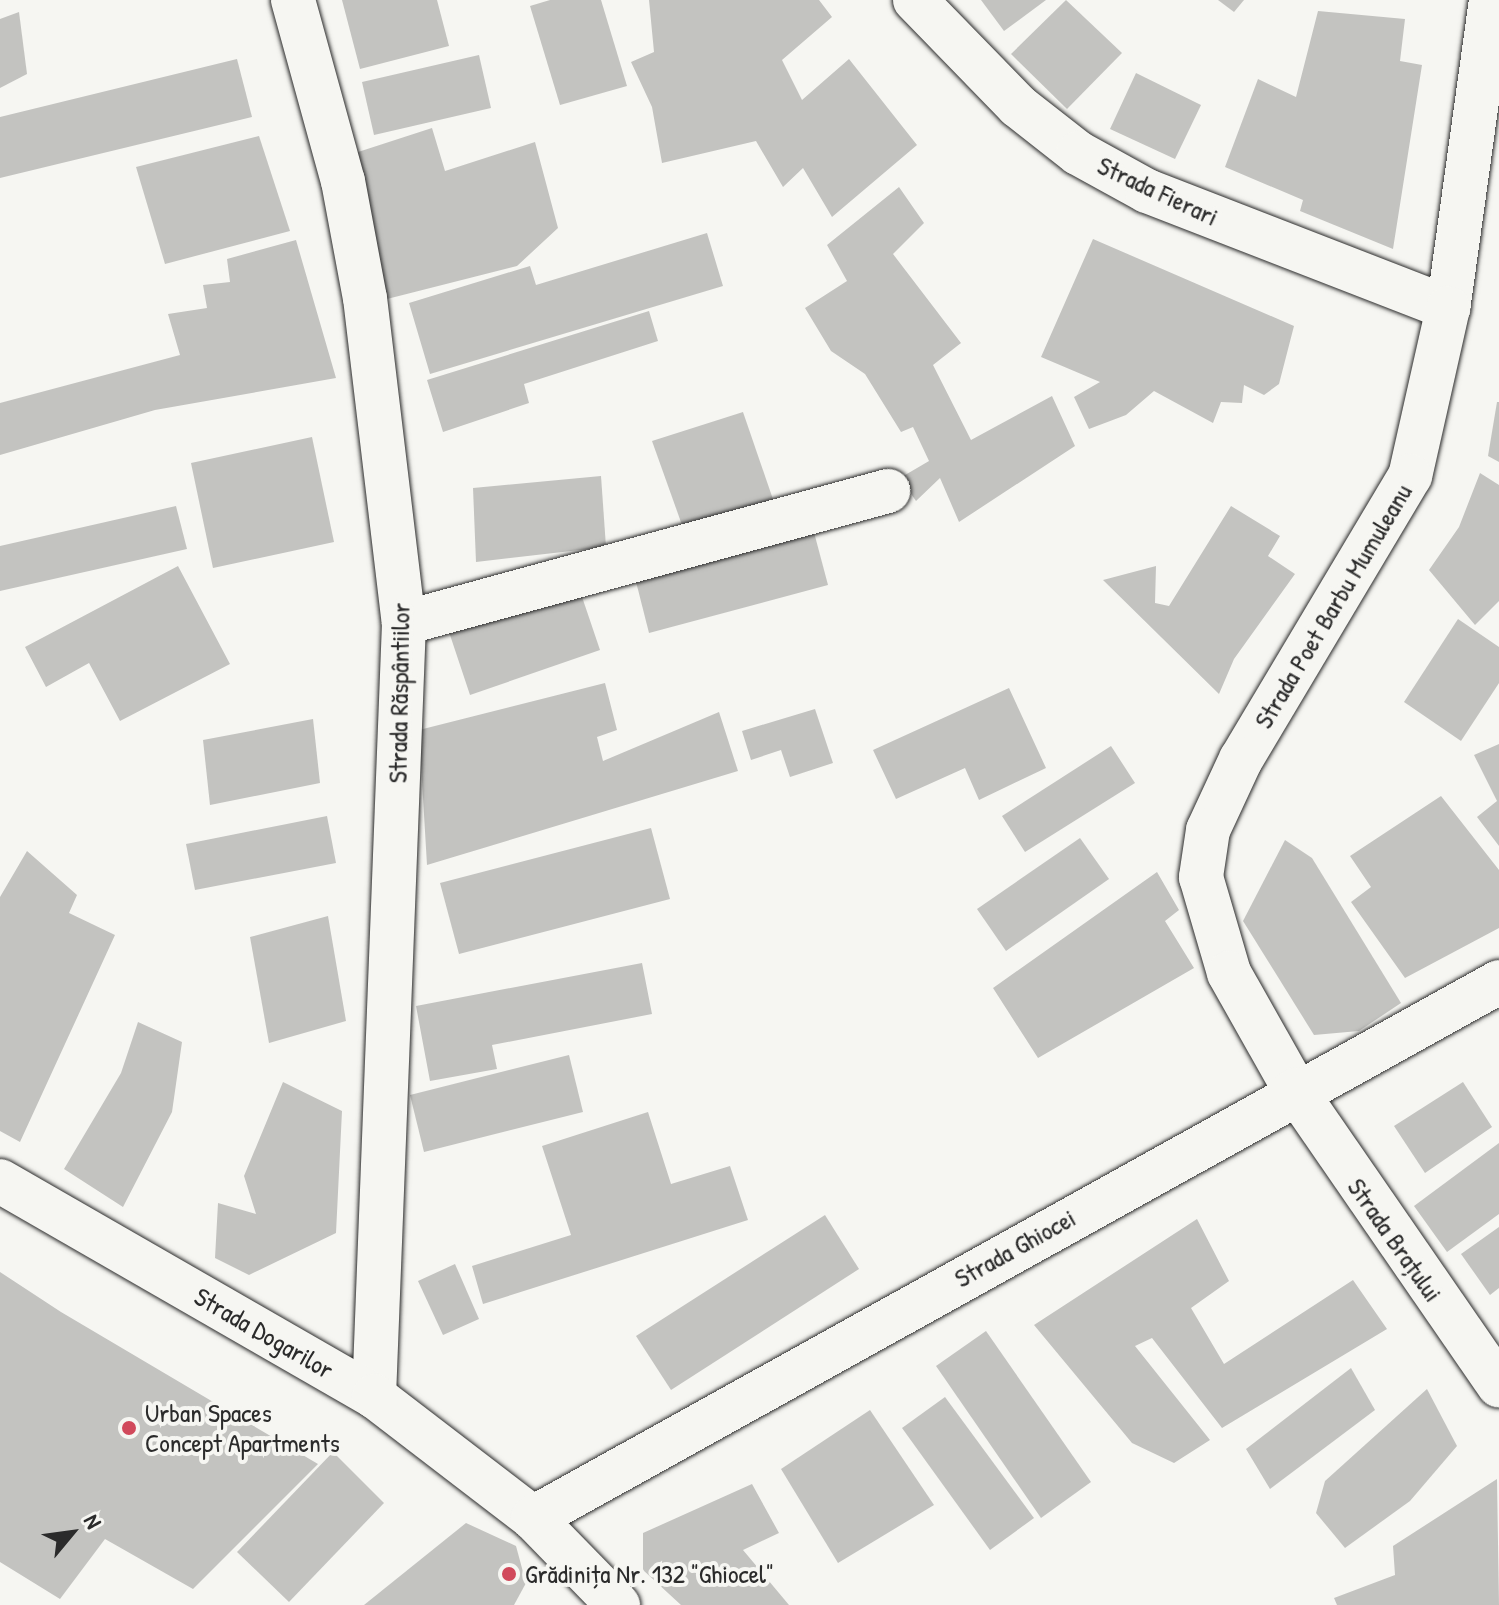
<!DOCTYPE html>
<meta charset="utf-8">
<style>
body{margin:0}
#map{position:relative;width:1499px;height:1605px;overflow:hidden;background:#f6f6f2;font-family:"Patrick Hand",sans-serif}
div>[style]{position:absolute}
.building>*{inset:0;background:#c3c3c0}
.roads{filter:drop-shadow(0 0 2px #2b2b2b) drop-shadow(0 0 2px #2b2b2b)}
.street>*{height:44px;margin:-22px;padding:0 22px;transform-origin:22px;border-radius:22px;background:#f6f6f2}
.dots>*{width:22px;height:22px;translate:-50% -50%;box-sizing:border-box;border:4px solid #f6f6f2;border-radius:50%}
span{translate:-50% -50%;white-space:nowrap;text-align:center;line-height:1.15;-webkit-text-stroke:8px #f6f6f2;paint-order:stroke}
.street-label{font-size:26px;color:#2b2b2b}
.poi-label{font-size:26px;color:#2b2b2b}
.left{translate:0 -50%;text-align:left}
.north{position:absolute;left:32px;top:1493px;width:80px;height:80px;-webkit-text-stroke:6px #f6f6f2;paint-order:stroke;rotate:61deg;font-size:22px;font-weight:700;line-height:32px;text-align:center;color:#2b2b2b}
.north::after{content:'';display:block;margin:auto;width:28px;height:36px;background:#2b2b2b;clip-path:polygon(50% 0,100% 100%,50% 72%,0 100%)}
</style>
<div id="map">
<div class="building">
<div style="clip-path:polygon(342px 0,437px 0,449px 46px,360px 69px)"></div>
<div style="clip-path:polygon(550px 0,601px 0,627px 86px,560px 105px,530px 6px)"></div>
<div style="clip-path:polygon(649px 0,819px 0,832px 17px,782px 60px,802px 100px,849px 59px,917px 145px,832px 217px,803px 168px,783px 187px,756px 141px,662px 163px,652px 107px,631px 62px,654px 52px)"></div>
<div style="clip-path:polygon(981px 0,1046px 0,1004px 31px)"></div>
<div style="clip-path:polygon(1066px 0,1122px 53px,1067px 109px,1011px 54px)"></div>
<div style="clip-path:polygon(1218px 0,1244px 0,1234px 12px)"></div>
<div style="clip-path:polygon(1318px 11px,1405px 19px,1400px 61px,1422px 65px,1393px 249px,1300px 211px,1303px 200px,1225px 167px,1258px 79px,1296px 97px)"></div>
<div style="clip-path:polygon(19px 12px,27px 74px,0 88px,0 19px)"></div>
<div style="clip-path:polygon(479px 55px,491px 108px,374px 135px,362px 82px)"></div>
<div style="clip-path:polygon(237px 59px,252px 117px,0 178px,0 117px)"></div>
<div style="clip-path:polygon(1136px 73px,1201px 105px,1175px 159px,1110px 129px)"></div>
<div style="clip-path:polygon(432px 128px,445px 171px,535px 142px,558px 228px,517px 266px,387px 299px,355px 153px)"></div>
<div style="clip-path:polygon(259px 136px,290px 231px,165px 264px,136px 167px)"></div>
<div style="clip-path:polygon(899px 187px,924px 223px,893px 254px,961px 343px,933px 365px,971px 440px,1052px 396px,1075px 446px,959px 522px,940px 478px,916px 501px,900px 478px,929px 461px,913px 427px,901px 432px,865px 374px,831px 351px,805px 308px,847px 281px,827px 245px)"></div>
<div style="clip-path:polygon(707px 233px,723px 286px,430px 374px,409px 303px,530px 266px,536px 285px)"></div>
<div style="clip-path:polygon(1093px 239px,1294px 326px,1279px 384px,1264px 395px,1244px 385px,1242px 403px,1221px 402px,1213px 423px,1154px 391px,1126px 415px,1089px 429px,1074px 397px,1100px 382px,1041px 357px)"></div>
<div style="clip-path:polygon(296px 240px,336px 378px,155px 410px,0 455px,0 403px,180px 355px,168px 314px,207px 308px,203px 285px,230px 282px,227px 259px)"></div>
<div style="clip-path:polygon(649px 311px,658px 341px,524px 384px,529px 403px,443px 432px,427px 380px)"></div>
<div style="clip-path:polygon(1497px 402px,1499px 402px,1499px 462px,1488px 456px)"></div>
<div style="clip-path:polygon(743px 412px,777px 511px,682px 525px,652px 441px)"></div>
<div style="clip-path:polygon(312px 437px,334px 542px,213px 568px,191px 463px)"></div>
<div style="clip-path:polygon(1480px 473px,1499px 485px,1499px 601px,1475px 625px,1429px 570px,1459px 527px)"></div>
<div style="clip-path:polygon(601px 476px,606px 547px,476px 562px,473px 488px)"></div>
<div style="clip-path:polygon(176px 506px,187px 549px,0 591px,0 546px)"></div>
<div style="clip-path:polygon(1231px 506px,1280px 536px,1268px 556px,1295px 574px,1234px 659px,1219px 694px,1103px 580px,1156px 566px,1155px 603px,1169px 606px)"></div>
<div style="clip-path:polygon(811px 521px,828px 585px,649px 633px,631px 562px)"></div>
<div style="clip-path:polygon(178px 566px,230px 664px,120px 721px,89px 663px,46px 687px,25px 647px)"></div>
<div style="clip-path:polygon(578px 585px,600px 650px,470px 695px,448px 629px)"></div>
<div style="clip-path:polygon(1458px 619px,1499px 647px,1499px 683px,1461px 741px,1404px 702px)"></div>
<div style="clip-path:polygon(605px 683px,617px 730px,597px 737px,603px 761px,719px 712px,738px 771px,427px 865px,419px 730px)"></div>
<div style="clip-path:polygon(1009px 688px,1046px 768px,979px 800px,965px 768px,896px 799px,873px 750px)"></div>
<div style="clip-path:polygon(815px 709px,833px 763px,790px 777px,781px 750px,751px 760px,742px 731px)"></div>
<div style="clip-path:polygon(313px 719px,320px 783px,210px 805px,203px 740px)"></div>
<div style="clip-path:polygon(1499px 744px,1499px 846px,1477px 817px,1497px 801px,1474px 755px)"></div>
<div style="clip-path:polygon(1111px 746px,1135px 783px,1025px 852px,1002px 816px)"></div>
<div style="clip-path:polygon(1441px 796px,1499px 870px,1499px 928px,1405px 978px,1351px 902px,1371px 887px,1350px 856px)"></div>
<div style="clip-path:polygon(327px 816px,336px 863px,195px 890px,186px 844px)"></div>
<div style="clip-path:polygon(651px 828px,670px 899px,459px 954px,440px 883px)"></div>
<div style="clip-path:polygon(1080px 838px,1109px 879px,1006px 951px,977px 909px)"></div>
<div style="clip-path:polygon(1285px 840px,1312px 858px,1401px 1003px,1359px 1031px,1314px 1035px,1243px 921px)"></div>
<div style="clip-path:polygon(27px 851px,77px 895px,69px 913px,115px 935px,20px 1142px,0 1131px,0 897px)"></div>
<div style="clip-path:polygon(1157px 872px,1179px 910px,1165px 921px,1194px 968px,1038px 1058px,993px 988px)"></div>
<div style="clip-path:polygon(328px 916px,346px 1021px,269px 1043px,250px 937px)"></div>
<div style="clip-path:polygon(642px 963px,652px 1014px,492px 1045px,497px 1069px,430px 1081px,416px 1006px)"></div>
<div style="clip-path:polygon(138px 1022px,182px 1042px,172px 1112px,123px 1207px,64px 1169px,121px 1073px)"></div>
<div style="clip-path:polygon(569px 1055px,583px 1112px,424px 1152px,410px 1095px)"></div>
<div style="clip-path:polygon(283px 1082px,342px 1111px,336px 1233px,249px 1275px,215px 1258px,218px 1203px,256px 1214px,244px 1176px)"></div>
<div style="clip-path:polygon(1463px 1082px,1492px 1127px,1425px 1173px,1394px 1126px)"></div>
<div style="clip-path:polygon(648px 1112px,671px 1184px,730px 1166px,748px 1220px,483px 1304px,472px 1266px,571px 1235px,542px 1146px)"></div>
<div style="clip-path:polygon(1499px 1143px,1499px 1214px,1447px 1252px,1414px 1206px)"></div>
<div style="clip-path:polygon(825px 1215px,859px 1269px,671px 1390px,636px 1336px)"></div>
<div style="clip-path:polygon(1197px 1219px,1229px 1281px,1191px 1308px,1224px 1364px,1353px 1280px,1387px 1329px,1222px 1428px,1152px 1338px,1135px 1346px,1210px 1440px,1174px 1463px,1132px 1443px,1034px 1325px)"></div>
<div style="clip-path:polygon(1499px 1227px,1499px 1288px,1490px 1295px,1461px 1254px)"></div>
<div style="clip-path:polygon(455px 1264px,479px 1319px,443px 1335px,418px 1281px)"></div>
<div style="clip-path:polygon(0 1272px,61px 1312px,318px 1464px,193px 1589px,105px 1539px,60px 1599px,0 1562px)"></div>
<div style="clip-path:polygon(986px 1331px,1091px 1482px,1041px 1518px,936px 1366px)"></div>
<div style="clip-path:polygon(1351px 1368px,1375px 1410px,1270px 1489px,1246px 1449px)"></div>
<div style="clip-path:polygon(1427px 1389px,1457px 1446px,1410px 1501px,1345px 1548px,1316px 1513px,1325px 1481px)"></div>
<div style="clip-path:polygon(945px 1397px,1034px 1518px,990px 1550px,902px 1428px)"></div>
<div style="clip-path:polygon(870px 1410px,934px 1505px,838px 1563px,781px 1469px)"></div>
<div style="clip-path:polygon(333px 1452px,384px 1503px,289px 1602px,237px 1552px)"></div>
<div style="clip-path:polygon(1497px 1479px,1499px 1605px,1337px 1605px,1334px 1598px,1395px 1575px,1393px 1546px)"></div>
<div style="clip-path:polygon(752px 1484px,779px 1533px,743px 1550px,789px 1605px,681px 1605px,643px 1570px,643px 1533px)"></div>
<div style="clip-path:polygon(466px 1523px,516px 1546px,526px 1583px,514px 1605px,364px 1605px)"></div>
</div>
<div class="roads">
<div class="street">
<div style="left:293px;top:0;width:188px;rotate:74.6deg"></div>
<div style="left:343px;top:181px;width:119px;rotate:79.4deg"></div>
<div style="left:365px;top:298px;width:327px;rotate:83.2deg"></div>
<div style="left:404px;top:623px;width:774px;rotate:92.22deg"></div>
<div style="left:915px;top:0;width:148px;rotate:45.8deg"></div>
<div style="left:1018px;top:106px;width:76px;rotate:38.1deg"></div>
<div style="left:1078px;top:153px;width:79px;rotate:28.8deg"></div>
<div style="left:1147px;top:191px;width:323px;rotate:21.2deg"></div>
<div style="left:1491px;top:0;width:311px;rotate:97.9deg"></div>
<div style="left:1448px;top:308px;width:172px;rotate:102.7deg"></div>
<div style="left:1410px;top:476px;width:330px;rotate:120.8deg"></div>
<div style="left:1241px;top:759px;width:78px;rotate:114.9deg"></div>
<div style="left:1208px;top:830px;width:48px;rotate:98.5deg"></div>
<div style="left:1201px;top:877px;width:100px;rotate:73.7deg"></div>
<div style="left:1229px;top:973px;width:134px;rotate:60.6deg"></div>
<div style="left:1295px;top:1090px;width:359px;rotate:55.4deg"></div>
<div style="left:404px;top:623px;width:502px;rotate:-15.26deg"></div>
<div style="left:0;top:1181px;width:431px;rotate:29.9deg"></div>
<div style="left:374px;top:1396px;width:200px;rotate:37.5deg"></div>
<div style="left:533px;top:1518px;width:122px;rotate:45.7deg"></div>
<div style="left:533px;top:1518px;width:1105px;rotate:-29.02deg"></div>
</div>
</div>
<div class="dots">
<div style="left:129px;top:1428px;background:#d1495b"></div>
<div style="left:509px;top:1574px;background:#d1495b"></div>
</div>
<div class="street-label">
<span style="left:1158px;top:191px;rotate:25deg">Strada Fierari</span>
<span style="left:1333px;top:606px;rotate:-59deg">Strada Poet Barbu Mumuleanu</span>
<span style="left:399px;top:693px;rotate:-89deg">Strada Răspântiilor</span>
<span style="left:1395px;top:1240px;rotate:55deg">Strada Brațului</span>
<span style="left:1015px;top:1248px;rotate:-29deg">Strada Ghiocei</span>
<span style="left:264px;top:1333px;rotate:30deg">Strada Dogarilor</span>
</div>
<div class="poi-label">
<span class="left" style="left:145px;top:1428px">Urban Spaces<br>Concept Apartments</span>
<span class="left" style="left:525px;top:1574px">Grădinița Nr. 132 "Ghiocel"</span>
</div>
<div class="north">N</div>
</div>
